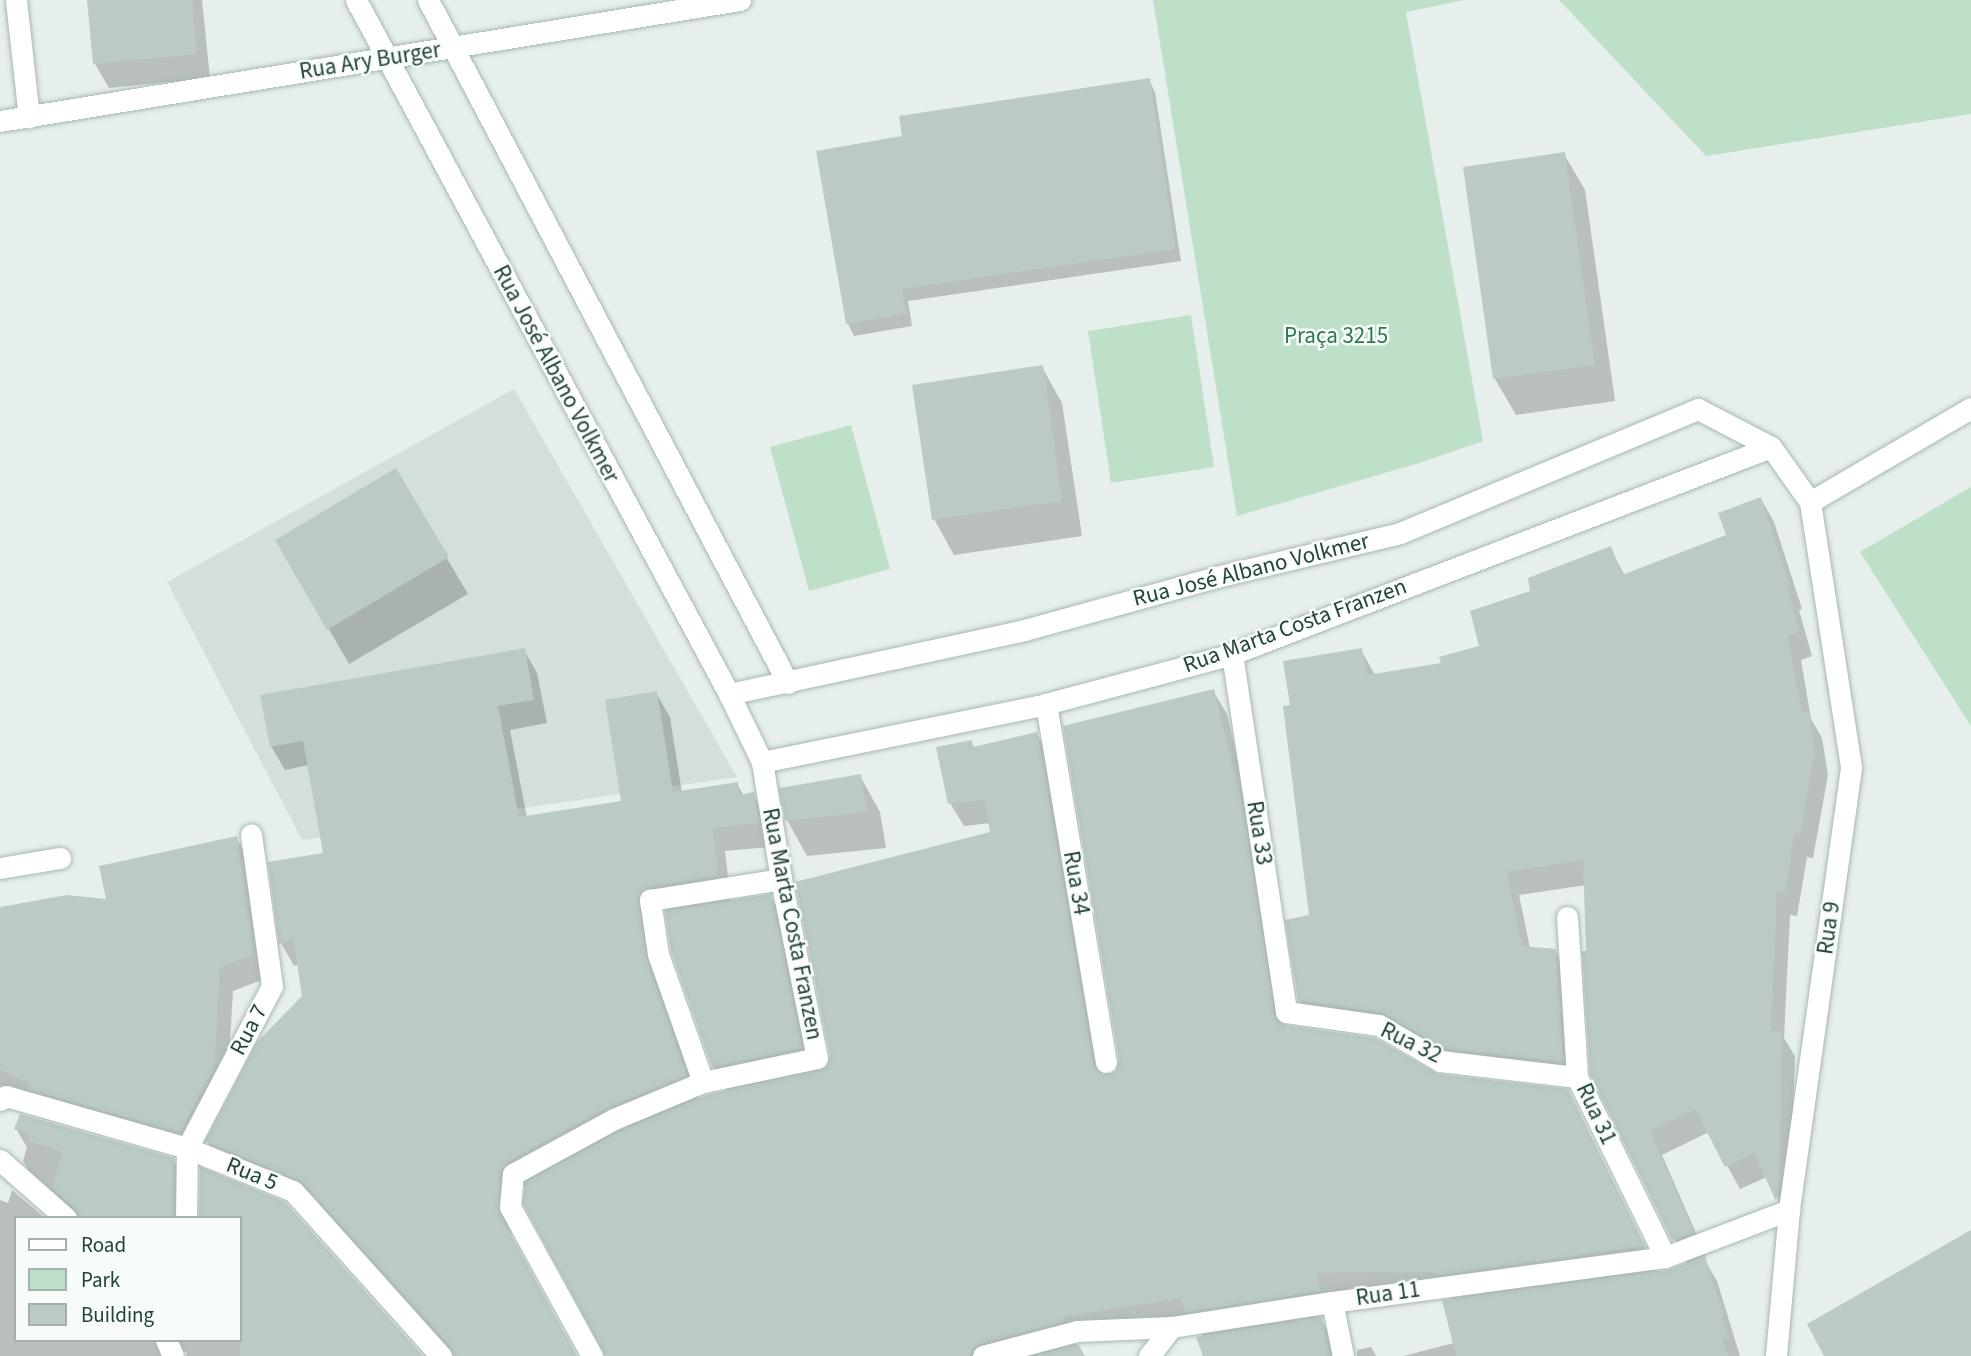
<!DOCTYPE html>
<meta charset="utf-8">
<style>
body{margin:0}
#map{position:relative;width:1971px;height:1356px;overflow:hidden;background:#e6efeb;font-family:"Source Sans 3",sans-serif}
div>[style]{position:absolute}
.built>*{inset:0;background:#d4dfda}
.green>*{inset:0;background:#bfe0c8}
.shadow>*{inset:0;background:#0003}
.building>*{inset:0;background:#bbcac4}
.roads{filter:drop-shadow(0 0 2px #a8b8b2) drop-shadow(0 0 2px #a8b8b2)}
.minor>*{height:21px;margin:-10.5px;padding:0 10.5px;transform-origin:10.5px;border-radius:10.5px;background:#fff}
span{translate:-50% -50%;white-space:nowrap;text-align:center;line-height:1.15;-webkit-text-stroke:5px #f7fbf9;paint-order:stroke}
.street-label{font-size:23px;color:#24423a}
.park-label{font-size:23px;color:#2d7a4b}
.legend{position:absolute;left:14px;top:1216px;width:228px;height:126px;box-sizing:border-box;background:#f7fbf9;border:2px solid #a3b1ad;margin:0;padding:9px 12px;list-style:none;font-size:21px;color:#24423a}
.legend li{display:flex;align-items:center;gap:14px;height:35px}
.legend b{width:35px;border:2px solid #a3b1ad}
</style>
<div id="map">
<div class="built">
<div style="clip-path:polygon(514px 389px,737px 777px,302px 840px,167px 582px)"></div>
</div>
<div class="green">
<div style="clip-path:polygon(1153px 0,1464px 0,1406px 12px,1483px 441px,1419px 463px,1237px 516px)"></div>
<div style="clip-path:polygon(1559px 0,1971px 0,1971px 114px,1706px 156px)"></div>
<div style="clip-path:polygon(1191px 315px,1214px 467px,1111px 483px,1088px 331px)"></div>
<div style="clip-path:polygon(851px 425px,890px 569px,809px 591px,770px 447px)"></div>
<div style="clip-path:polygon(1971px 487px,1971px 726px,1860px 552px)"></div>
</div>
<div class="shadow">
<div style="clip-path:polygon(88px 0,202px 0,210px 78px,109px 88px,95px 64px)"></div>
<div style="clip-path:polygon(1149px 80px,1155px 92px,1181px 261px,908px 301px,912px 326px,854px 336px,848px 324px,818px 152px,904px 138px)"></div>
<div style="clip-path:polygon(1564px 154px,1585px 190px,1615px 401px,1516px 415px,1495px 379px,1465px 168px)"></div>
<div style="clip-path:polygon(1042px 367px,1062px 403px,1082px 536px,954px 555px,934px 519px)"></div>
<div style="clip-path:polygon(395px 471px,468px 594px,349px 664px,278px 541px)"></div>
<div style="clip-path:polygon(evenodd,1761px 499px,1774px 522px,1802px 609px,1799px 610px,1812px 656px,1801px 660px,1811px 719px,1822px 738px,1828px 775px,1813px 858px,1807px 857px,1797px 916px,1790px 915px,1784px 1038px,1795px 1056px,1789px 1221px,1767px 1177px,1740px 1189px,1709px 1132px,1662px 1155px,1706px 1256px,1703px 1257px,1717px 1281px,1740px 1356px,1403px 1356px,1454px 1343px,1452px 1301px,1448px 1295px,1330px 1296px,1332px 1314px,1319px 1316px,1334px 1342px,1337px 1356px,1205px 1356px,1203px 1337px,1194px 1321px,1074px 1340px,1083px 1356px,607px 1356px,527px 1182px,513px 1196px,511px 1238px,577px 1356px,453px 1356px,318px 1205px,221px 1164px,207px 1141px,304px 997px,299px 964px,294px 966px,281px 943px,270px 863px,325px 855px,309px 765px,285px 770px,271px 746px,524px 650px,537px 673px,547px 723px,510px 730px,527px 818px,623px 803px,656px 693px,670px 717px,682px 793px,737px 784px,744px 796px,753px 794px,766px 817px,771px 847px,725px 851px,731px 902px,770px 896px,783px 919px,814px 1072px,828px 1069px,992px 834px,991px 823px,964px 826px,950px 803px,971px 742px,975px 749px,1037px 734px,1050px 757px,1103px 1076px,1116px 1073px,1213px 691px,1227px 714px,1253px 825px,1286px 1027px,1437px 1076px,1567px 1091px,1658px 1273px,1687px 1264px,1592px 1073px,1586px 885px,1519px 895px,1530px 948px,1555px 950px,1568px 974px,1575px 1085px,1459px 1071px,1396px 1035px,1313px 1023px,1299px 1000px,1311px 917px,1292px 706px,1361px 650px,1375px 675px,1443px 664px,1481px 647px,1533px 592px,1610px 548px,1625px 576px,1728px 536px,1761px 499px,666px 909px,673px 950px,713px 1066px,728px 1092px,699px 1100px,658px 983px,661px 910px,666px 909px)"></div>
<div style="clip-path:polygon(860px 776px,880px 812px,886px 848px,807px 856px,787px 820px)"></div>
<div style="clip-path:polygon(236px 838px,250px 861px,267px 978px,233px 991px,227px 1092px,194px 1155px,38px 1103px,0 1086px,0 908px,108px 901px)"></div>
<div style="clip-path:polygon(16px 1129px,173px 1159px,186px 1183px,186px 1218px,73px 1218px,36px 1184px,23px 1161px,27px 1147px)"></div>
<div style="clip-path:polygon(202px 1170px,421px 1356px,186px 1356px,187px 1352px,175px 1351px,168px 1356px,0 1356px,0 1200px,8px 1203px,12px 1190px,45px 1218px,16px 1218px,16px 1340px,240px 1340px,240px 1218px)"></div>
<div style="clip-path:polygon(1371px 1347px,1376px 1356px,1357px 1356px,1357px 1350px)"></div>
</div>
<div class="building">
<div style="clip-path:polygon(87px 0,192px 0,197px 54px,93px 64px)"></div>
<div style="clip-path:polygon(1150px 78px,1175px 249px,902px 289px,906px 314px,846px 324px,816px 151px,902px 136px,899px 116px)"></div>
<div style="clip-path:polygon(1565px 152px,1595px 365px,1493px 379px,1463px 167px)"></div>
<div style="clip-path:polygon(1043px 365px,1062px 501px,932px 520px,912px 385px)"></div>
<div style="clip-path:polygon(396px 468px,449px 557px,327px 630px,275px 540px)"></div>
<div style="clip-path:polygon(1761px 497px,1790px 586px,1787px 587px,1800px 632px,1788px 636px,1802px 713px,1809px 712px,1815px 750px,1800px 835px,1794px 834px,1785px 893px,1777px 892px,1771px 1031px,1782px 1031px,1779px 1183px,1776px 1201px,1754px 1153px,1725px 1167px,1695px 1109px,1650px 1131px,1694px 1232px,1672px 1240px,1590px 1074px,1582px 951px,1586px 951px,1583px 860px,1507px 872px,1522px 946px,1556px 949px,1563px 1062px,1444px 1048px,1381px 1012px,1298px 1000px,1285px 920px,1309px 915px,1283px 706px,1290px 705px,1283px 661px,1362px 648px,1367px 675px,1441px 663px,1439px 657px,1479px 646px,1470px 611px,1530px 591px,1528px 578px,1611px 546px,1622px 575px,1726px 535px,1718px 513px)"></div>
<div style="clip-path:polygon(525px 648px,534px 700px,498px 706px,519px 817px,621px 801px,605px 700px,657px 691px,673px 792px,738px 782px,739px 795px,754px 792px,759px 823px,713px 828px,718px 876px,648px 887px,638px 896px,646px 958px,687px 1075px,608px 1107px,507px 1162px,500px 1172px,499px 1213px,577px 1356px,454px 1356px,451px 1347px,302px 1182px,205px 1141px,257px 1042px,302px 996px,293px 938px,279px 944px,268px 862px,323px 853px,303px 741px,270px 747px,260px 695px)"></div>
<div style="clip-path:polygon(1214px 689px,1241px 800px,1276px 1021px,1284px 1025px,1375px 1038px,1438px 1074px,1568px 1089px,1645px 1246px,1435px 1275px,1434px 1272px,1317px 1273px,1320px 1291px,1186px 1312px,1181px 1298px,1063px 1317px,1065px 1321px,979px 1344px,973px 1347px,970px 1356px,605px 1356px,523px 1204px,525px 1182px,620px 1131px,707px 1095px,826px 1067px,830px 1055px,795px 882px,990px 832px,985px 800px,948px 804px,936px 747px,972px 740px,973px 747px,1037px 732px,1093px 1064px,1102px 1074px,1115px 1072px,1119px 1060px,1063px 726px)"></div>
<div style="clip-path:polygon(861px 774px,867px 812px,785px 821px,779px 788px)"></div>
<div style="clip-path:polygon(237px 836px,254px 954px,220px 968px,214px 1068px,180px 1132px,28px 1089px,30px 1083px,0 1070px,0 907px,67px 895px,106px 899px,99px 866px)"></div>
<div style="clip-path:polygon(771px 894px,802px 1048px,712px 1067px,671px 951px,665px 911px)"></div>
<div style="clip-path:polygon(20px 1114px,174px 1158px,173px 1218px,79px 1218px,75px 1208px,52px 1188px,62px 1152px,28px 1141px,30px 1135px,14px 1129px)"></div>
<div style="clip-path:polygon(200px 1167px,285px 1202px,423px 1356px,240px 1356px,240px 1218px,199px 1218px)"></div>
<div style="clip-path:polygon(1971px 1230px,1971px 1356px,1824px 1356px,1807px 1324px)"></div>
<div style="clip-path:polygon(1705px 1256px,1724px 1315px,1721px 1316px,1729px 1338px,1722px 1341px,1729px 1356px,1456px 1356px,1442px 1300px,1667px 1270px)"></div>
<div style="clip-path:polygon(1322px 1317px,1329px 1356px,1203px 1356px,1196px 1337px)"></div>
<div style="clip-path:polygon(1078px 1344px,1085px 1356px,1034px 1356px)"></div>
</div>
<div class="roads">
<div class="minor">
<div style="left:16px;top:0;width:118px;rotate:83.7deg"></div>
<div style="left:356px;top:0;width:788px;rotate:61.74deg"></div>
<div style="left:729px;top:694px;width:76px;rotate:64.1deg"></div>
<div style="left:762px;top:762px;width:290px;rotate:-11.5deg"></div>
<div style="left:1046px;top:704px;width:193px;rotate:-15deg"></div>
<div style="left:1232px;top:654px;width:577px;rotate:-21.01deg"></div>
<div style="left:428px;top:0;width:772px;rotate:62.21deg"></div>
<div style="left:0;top:121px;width:750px;rotate:-9.29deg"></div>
<div style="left:1810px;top:502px;width:186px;rotate:-30.3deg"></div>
<div style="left:1232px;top:654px;width:362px;rotate:81.4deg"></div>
<div style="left:1286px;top:1012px;width:94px;rotate:8deg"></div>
<div style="left:1379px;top:1025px;width:71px;rotate:30.5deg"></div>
<div style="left:1440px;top:1061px;width:138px;rotate:6.7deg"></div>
<div style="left:729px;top:694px;width:302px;rotate:-12.2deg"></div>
<div style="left:1024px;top:630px;width:199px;rotate:-15.4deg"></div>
<div style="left:1216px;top:577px;width:189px;rotate:-13.4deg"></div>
<div style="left:1400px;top:533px;width:323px;rotate:-22.6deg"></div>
<div style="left:1698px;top:409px;width:82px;rotate:27.5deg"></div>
<div style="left:1771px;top:447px;width:67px;rotate:54.7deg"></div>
<div style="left:1810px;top:502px;width:269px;rotate:81.2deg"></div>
<div style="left:1851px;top:768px;width:446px;rotate:98deg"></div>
<div style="left:1789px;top:1210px;width:147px;rotate:95.1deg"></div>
<div style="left:1046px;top:704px;width:363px;rotate:80.5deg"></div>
<div style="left:0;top:868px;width:61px;rotate:-9.5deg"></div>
<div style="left:1567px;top:917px;width:160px;rotate:86.4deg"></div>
<div style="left:1577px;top:1077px;width:200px;rotate:63.9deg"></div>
<div style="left:703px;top:1082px;width:136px;rotate:-109.4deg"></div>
<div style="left:658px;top:954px;width:55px;rotate:-98.4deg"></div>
<div style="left:650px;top:900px;width:133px;rotate:-9.1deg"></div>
<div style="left:0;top:1100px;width:7px;rotate:-34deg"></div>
<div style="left:6px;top:1096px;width:188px;rotate:16deg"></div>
<div style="left:187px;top:1148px;width:114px;rotate:22.1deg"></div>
<div style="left:293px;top:1191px;width:222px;rotate:48.1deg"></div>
<div style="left:0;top:1160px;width:88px;rotate:41.3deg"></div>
<div style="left:186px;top:1218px;width:70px;rotate:-89.2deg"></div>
<div style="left:187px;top:1148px;width:183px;rotate:-62.3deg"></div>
<div style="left:272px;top:986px;width:153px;rotate:-97.9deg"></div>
<div style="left:1332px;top:1302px;width:55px;rotate:78.5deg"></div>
<div style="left:166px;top:1340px;width:17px;rotate:66deg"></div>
<div style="left:592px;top:1356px;width:170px;rotate:-118.8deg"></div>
<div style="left:510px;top:1207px;width:33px;rotate:-85deg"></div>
<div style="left:513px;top:1174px;width:115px;rotate:-28.6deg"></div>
<div style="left:614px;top:1119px;width:96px;rotate:-22.6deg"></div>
<div style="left:703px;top:1082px;width:116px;rotate:-11.9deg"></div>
<div style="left:817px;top:1058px;width:183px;rotate:-101.4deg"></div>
<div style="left:781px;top:879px;width:119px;rotate:-99.2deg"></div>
<div style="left:983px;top:1356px;width:97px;rotate:-14.9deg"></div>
<div style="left:1077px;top:1331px;width:95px;rotate:-2.4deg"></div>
<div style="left:1172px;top:1327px;width:162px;rotate:-8.9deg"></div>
<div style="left:1332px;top:1302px;width:336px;rotate:-7.7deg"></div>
<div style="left:1665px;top:1257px;width:133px;rotate:-20.8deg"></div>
<div style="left:1149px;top:1356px;width:37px;rotate:-52deg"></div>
</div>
</div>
<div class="street-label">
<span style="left:370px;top:61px;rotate:-9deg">Rua Ary Burger</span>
<span style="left:556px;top:374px;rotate:62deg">Rua José Albano Volkmer</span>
<span style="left:1251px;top:570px;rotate:-14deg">Rua José Albano Volkmer</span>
<span style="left:1295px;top:626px;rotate:-20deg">Rua Marta Costa Franzen</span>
<span style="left:1259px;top:833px;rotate:81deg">Rua 33</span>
<span style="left:1076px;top:883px;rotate:80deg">Rua 34</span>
<span style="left:792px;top:924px;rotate:79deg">Rua Marta Costa Franzen</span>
<span style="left:1829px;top:928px;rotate:-82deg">Rua 9</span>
<span style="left:249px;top:1030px;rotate:-62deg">Rua 7</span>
<span style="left:1411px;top:1043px;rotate:26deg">Rua 32</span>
<span style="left:1596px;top:1114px;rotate:65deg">Rua 31</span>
<span style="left:252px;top:1174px;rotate:22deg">Rua 5</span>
<span style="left:1388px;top:1294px;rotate:-8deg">Rua 11</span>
</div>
<div class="park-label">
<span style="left:1336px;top:336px">Praça 3215</span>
</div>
<ul class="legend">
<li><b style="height:9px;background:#fff"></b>Road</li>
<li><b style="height:19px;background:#bfe0c8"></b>Park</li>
<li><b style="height:19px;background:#bbcac4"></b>Building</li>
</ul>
</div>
